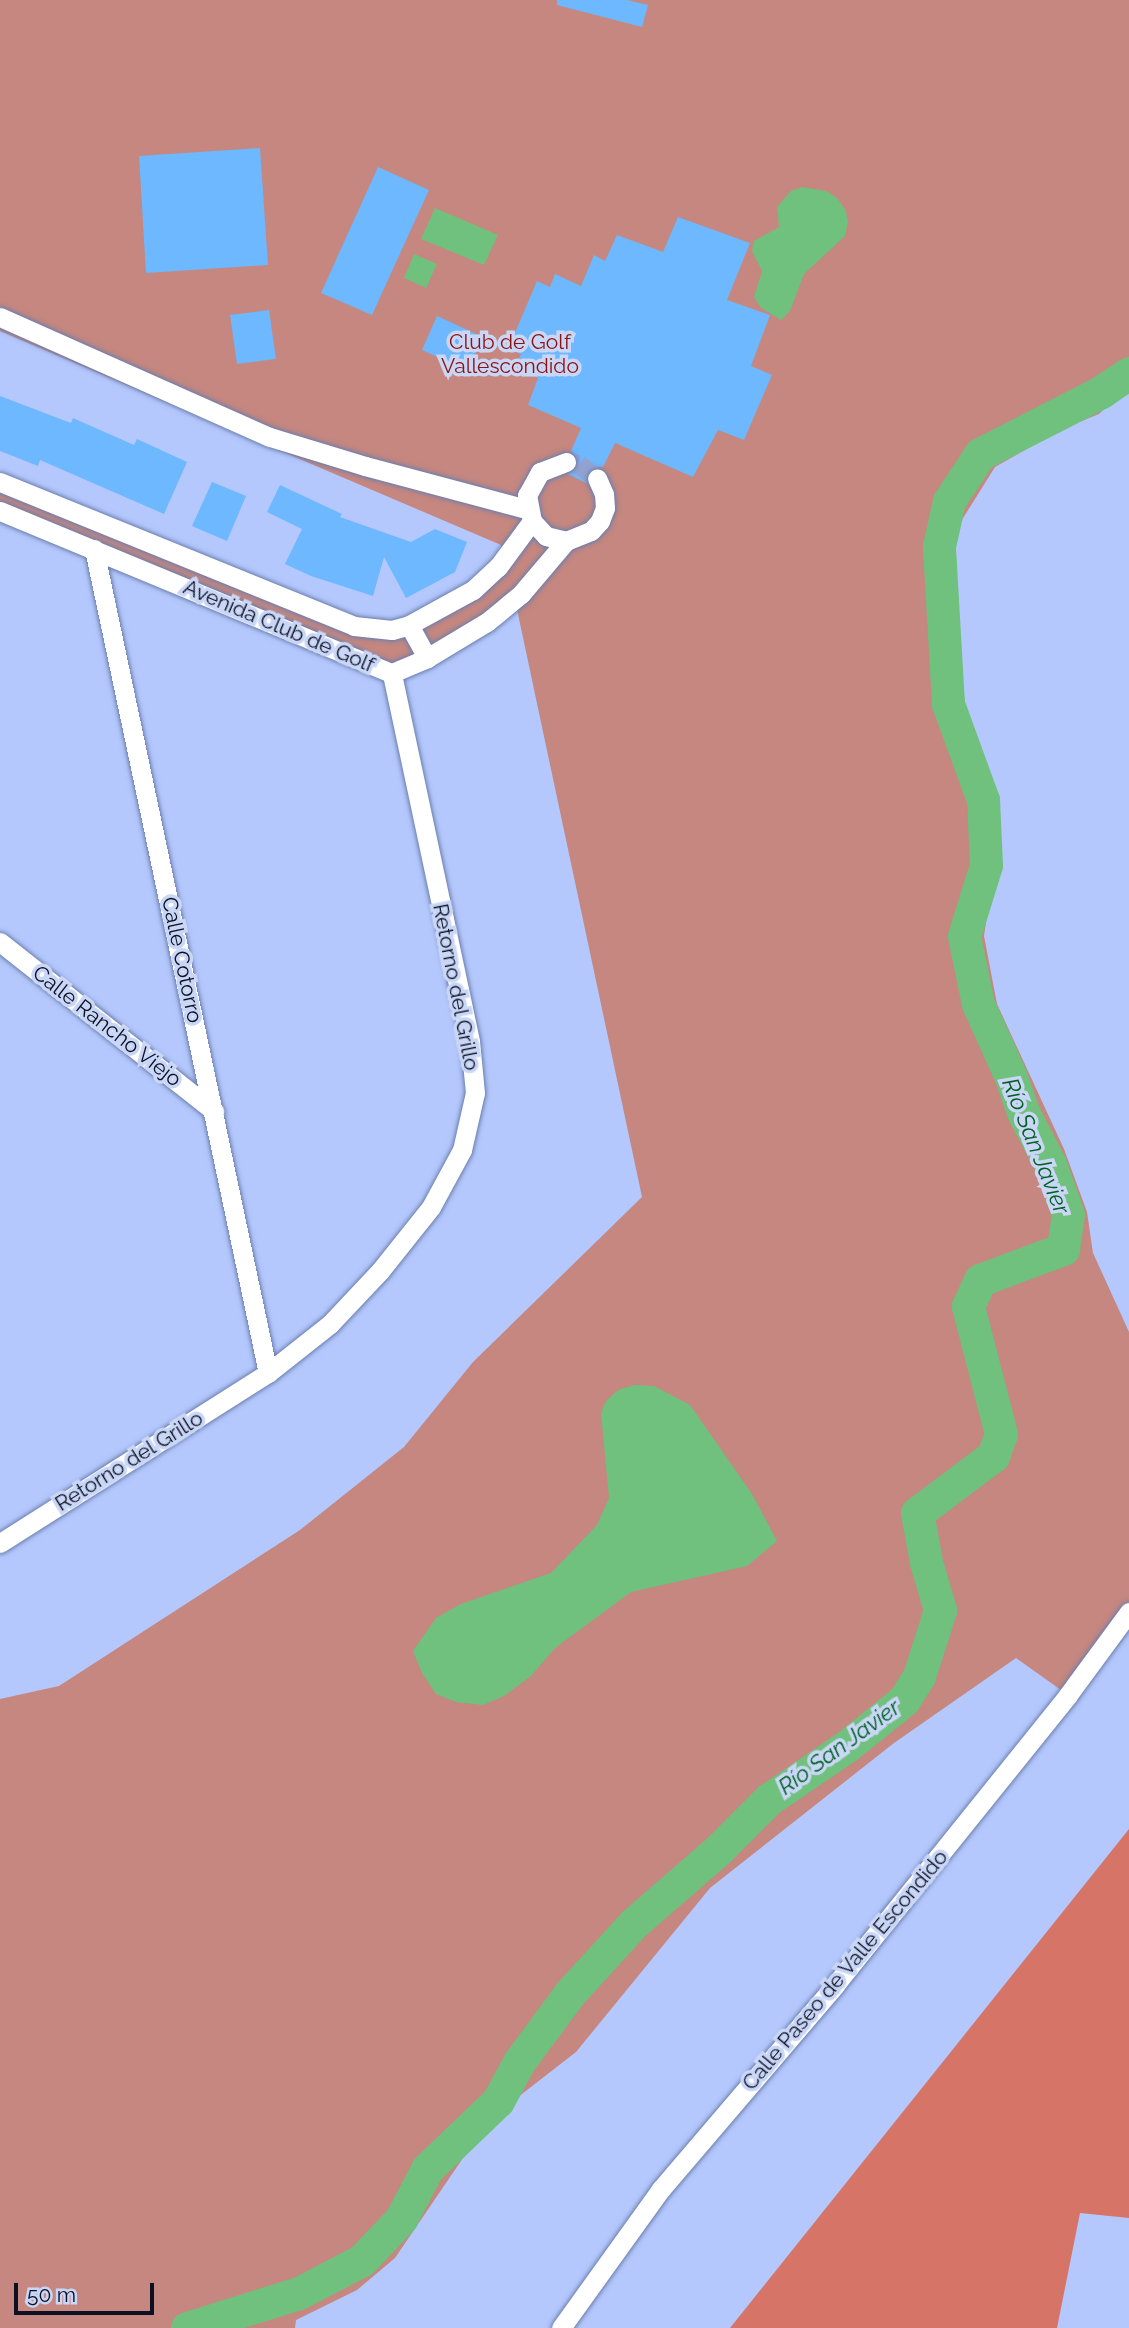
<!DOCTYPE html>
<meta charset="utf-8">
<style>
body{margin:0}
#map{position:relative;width:1129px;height:2328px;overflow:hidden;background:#b4c8fd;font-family:Raleway,sans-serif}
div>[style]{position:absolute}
.green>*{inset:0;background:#c5877f}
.forest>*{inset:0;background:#d77468}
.water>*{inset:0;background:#70c17d}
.river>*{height:33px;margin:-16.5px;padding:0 16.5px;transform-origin:16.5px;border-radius:16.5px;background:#70c17d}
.building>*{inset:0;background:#6db8fe}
.minor-tunnel>*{height:19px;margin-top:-9.5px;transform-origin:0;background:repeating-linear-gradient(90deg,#92a3d1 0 19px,transparent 0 29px)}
.roads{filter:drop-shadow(0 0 2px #6b7eae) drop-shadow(0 0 2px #6b7eae)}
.minor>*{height:19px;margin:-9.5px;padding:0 9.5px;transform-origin:9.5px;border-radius:9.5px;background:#fff}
span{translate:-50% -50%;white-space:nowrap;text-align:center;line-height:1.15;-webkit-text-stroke:7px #c9d6f6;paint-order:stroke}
.park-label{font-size:21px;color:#8c1210}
.street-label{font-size:21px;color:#0b1123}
.water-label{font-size:23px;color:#006123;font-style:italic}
.scale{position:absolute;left:14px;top:2283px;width:140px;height:32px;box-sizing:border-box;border:4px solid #0b1123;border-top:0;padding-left:9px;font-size:21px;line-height:24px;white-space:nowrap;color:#0b1123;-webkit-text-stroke:5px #c9d6f6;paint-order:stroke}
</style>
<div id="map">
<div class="green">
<div style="clip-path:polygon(0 0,1129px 0,1129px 385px,1099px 414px,1062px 429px,995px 467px,955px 531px,954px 630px,966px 709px,990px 775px,1000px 823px,984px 936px,997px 1004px,1064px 1149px,1087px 1212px,1093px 1253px,1129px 1332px,1129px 1612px,1068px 1695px,1016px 1658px,894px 1743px,710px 1888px,576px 2052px,500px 2111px,465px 2155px,395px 2258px,357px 2290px,296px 2320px,295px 2328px,0 2328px,0 1699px,59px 1686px,300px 1530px,404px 1447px,473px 1362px,642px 1197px,515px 600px,392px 673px,0 511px,0 482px,392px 630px,505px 559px,501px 545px,0 331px)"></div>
</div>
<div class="forest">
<div style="clip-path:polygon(1129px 1829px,1129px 2218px,1080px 2213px,1057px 2328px,730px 2328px)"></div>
</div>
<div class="water">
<div style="clip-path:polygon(802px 187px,826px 191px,837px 198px,845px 209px,848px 221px,845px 236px,804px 274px,790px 311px,781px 320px,761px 308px,754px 297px,762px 271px,752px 251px,754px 241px,779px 227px,777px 207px,791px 191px)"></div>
<div style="clip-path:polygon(435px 208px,498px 235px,484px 265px,421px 239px)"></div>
<div style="clip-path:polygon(414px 254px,437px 264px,426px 288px,404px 278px)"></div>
<div style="clip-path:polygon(634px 1385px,654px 1386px,690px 1405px,752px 1494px,777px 1541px,747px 1566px,631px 1592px,555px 1648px,531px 1676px,504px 1696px,483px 1705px,456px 1702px,436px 1694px,422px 1673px,413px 1651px,436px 1618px,461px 1604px,551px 1573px,597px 1525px,609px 1498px,601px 1413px,606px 1401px,618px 1390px)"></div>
</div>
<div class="river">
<div style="left:187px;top:2328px;width:117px;rotate:-17.4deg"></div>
<div style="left:299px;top:2293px;width:71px;rotate:-27.6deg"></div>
<div style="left:362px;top:2260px;width:57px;rotate:-46.4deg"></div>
<div style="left:401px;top:2219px;width:56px;rotate:-62.5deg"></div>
<div style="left:427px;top:2169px;width:98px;rotate:-43.8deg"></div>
<div style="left:498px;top:2101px;width:44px;rotate:-61.7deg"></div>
<div style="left:519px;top:2062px;width:86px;rotate:-53.5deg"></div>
<div style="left:570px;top:1993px;width:95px;rotate:-47.6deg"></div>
<div style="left:634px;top:1923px;width:111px;rotate:-41deg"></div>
<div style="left:718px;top:1850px;width:72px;rotate:-45deg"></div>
<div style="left:769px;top:1799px;width:94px;rotate:-34.2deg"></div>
<div style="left:847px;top:1746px;width:73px;rotate:-38.9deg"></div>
<div style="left:904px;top:1700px;width:28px;rotate:-58deg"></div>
<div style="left:919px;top:1676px;width:69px;rotate:-72.3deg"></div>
<div style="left:940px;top:1610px;width:50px;rotate:-106.3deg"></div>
<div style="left:926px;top:1562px;width:50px;rotate:-100.4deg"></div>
<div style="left:917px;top:1513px;width:95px;rotate:-36.9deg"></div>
<div style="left:993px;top:1456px;width:23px;rotate:-70deg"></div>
<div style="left:1001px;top:1434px;width:132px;rotate:-104.5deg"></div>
<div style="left:968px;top:1306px;width:29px;rotate:-65deg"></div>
<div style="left:980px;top:1280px;width:89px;rotate:-20.5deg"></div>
<div style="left:1063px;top:1249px;width:35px;rotate:-82deg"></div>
<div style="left:1068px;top:1214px;width:53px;rotate:-109.8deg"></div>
<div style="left:1050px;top:1164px;width:59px;rotate:-117.4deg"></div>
<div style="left:1023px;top:1112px;width:37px;rotate:-109deg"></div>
<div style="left:1011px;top:1077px;width:80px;rotate:-114.3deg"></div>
<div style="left:978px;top:1004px;width:69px;rotate:-101.6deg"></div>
<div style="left:964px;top:936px;width:74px;rotate:-72.8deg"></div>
<div style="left:986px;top:865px;width:65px;rotate:-92.6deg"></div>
<div style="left:983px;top:800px;width:102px;rotate:-110deg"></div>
<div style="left:948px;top:704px;width:158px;rotate:-93.3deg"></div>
<div style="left:939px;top:546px;width:46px;rotate:-77.5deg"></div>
<div style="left:949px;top:501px;width:56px;rotate:-56.6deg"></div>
<div style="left:980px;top:454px;width:136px;rotate:-27.1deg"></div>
<div style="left:1101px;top:392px;width:34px;rotate:-34deg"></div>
</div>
<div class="building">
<div style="clip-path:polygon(557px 0,627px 0,648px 5px,642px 27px,557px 5px)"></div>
<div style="clip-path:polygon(260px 148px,268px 265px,146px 273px,139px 156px)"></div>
<div style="clip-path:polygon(378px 167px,429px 190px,372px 315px,321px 293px)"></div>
<div style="clip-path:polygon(678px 217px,750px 243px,727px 300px,770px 315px,751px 366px,772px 375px,744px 440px,718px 430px,693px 477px,615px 443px,603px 467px,593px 467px,588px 470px,586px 483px,568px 474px,578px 465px,577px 457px,571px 451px,581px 428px,528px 405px,538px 378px,515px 367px,521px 354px,508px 349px,537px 281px,550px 287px,555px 274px,581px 286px,594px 255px,605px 261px,617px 235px,663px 252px)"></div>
<div style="clip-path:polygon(269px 310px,276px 359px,237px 364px,230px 315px)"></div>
<div style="clip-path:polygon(437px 316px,483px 337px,468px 371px,422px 350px)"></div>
<div style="clip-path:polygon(0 396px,71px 423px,73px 418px,134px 445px,137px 439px,187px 462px,164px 514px,40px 460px,38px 466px,0 451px)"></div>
<div style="clip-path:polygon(212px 482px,246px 496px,227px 541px,192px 526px)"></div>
<div style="clip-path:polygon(280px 485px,342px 514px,340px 517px,411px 542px,435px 529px,467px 542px,455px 572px,406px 598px,384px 557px,373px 596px,311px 576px,285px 564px,302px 529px,267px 512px)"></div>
</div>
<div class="minor-tunnel">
<div style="left:566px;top:462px;width:13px;rotate:9deg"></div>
<div style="left:579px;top:464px;width:23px;rotate:38deg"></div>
</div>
<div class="roads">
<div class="minor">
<div style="left:0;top:317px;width:295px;rotate:24deg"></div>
<div style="left:270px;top:437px;width:99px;rotate:17deg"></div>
<div style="left:365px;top:466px;width:168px;rotate:14.9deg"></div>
<div style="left:566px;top:462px;width:28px;rotate:159deg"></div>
<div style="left:540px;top:472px;width:26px;rotate:119deg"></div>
<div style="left:527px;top:495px;width:26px;rotate:79deg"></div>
<div style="left:532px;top:521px;width:21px;rotate:47deg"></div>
<div style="left:546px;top:536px;width:21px;rotate:14deg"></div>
<div style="left:566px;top:541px;width:27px;rotate:-22deg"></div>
<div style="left:591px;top:531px;width:13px;rotate:-48deg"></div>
<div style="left:600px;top:521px;width:14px;rotate:-69deg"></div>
<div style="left:605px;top:508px;width:14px;rotate:-94deg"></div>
<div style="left:604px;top:494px;width:17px;rotate:-114deg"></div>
<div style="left:0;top:482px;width:382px;rotate:22.1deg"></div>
<div style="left:354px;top:626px;width:38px;rotate:6deg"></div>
<div style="left:392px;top:630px;width:18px;rotate:-16deg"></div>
<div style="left:409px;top:625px;width:73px;rotate:-28.7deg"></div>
<div style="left:473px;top:590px;width:34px;rotate:-43deg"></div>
<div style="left:498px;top:567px;width:57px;rotate:-53.5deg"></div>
<div style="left:0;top:511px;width:424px;rotate:22.5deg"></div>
<div style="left:392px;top:673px;width:38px;rotate:-23deg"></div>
<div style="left:427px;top:658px;width:70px;rotate:-31deg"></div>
<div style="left:487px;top:622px;width:44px;rotate:-39.5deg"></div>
<div style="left:521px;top:594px;width:70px;rotate:-49.7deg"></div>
<div style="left:94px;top:549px;width:842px;rotate:78.08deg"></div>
<div style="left:409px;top:625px;width:38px;rotate:61deg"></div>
<div style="left:0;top:942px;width:273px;rotate:38.3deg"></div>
<div style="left:0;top:1543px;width:317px;rotate:-32.4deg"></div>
<div style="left:268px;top:1373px;width:79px;rotate:-38.3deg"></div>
<div style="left:330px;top:1324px;width:73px;rotate:-46.7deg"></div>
<div style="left:380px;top:1271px;width:82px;rotate:-51.4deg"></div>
<div style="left:431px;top:1207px;width:65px;rotate:-61.5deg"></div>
<div style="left:462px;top:1150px;width:58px;rotate:-77.2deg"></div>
<div style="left:475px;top:1093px;width:52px;rotate:-95.5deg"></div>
<div style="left:470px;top:1041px;width:376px;rotate:-102deg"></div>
<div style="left:561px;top:2328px;width:171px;rotate:-54.3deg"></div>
<div style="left:661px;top:2189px;width:268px;rotate:-49.5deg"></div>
<div style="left:835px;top:1985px;width:372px;rotate:-51.2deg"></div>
<div style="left:1068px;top:1695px;width:103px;rotate:-53.7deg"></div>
</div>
</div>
<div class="park-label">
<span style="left:510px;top:354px">Club de Golf<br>Vallescondido</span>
</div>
<div class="street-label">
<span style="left:279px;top:626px;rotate:23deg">Avenida Club de Golf</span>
<span style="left:182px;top:960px;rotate:78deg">Calle Cotorro</span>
<span style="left:456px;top:987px;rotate:79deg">Retorno del Grillo</span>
<span style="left:107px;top:1026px;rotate:38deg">Calle Rancho Viejo</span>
<span style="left:129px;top:1461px;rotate:-32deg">Retorno del Grillo</span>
<span style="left:845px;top:1970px;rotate:-50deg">Calle Paseo de Valle Escondido</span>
</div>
<div class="water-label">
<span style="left:1036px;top:1146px;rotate:68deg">Río San Javier</span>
<span style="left:839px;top:1747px;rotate:-36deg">Río San Javier</span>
</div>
<div class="scale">50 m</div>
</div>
